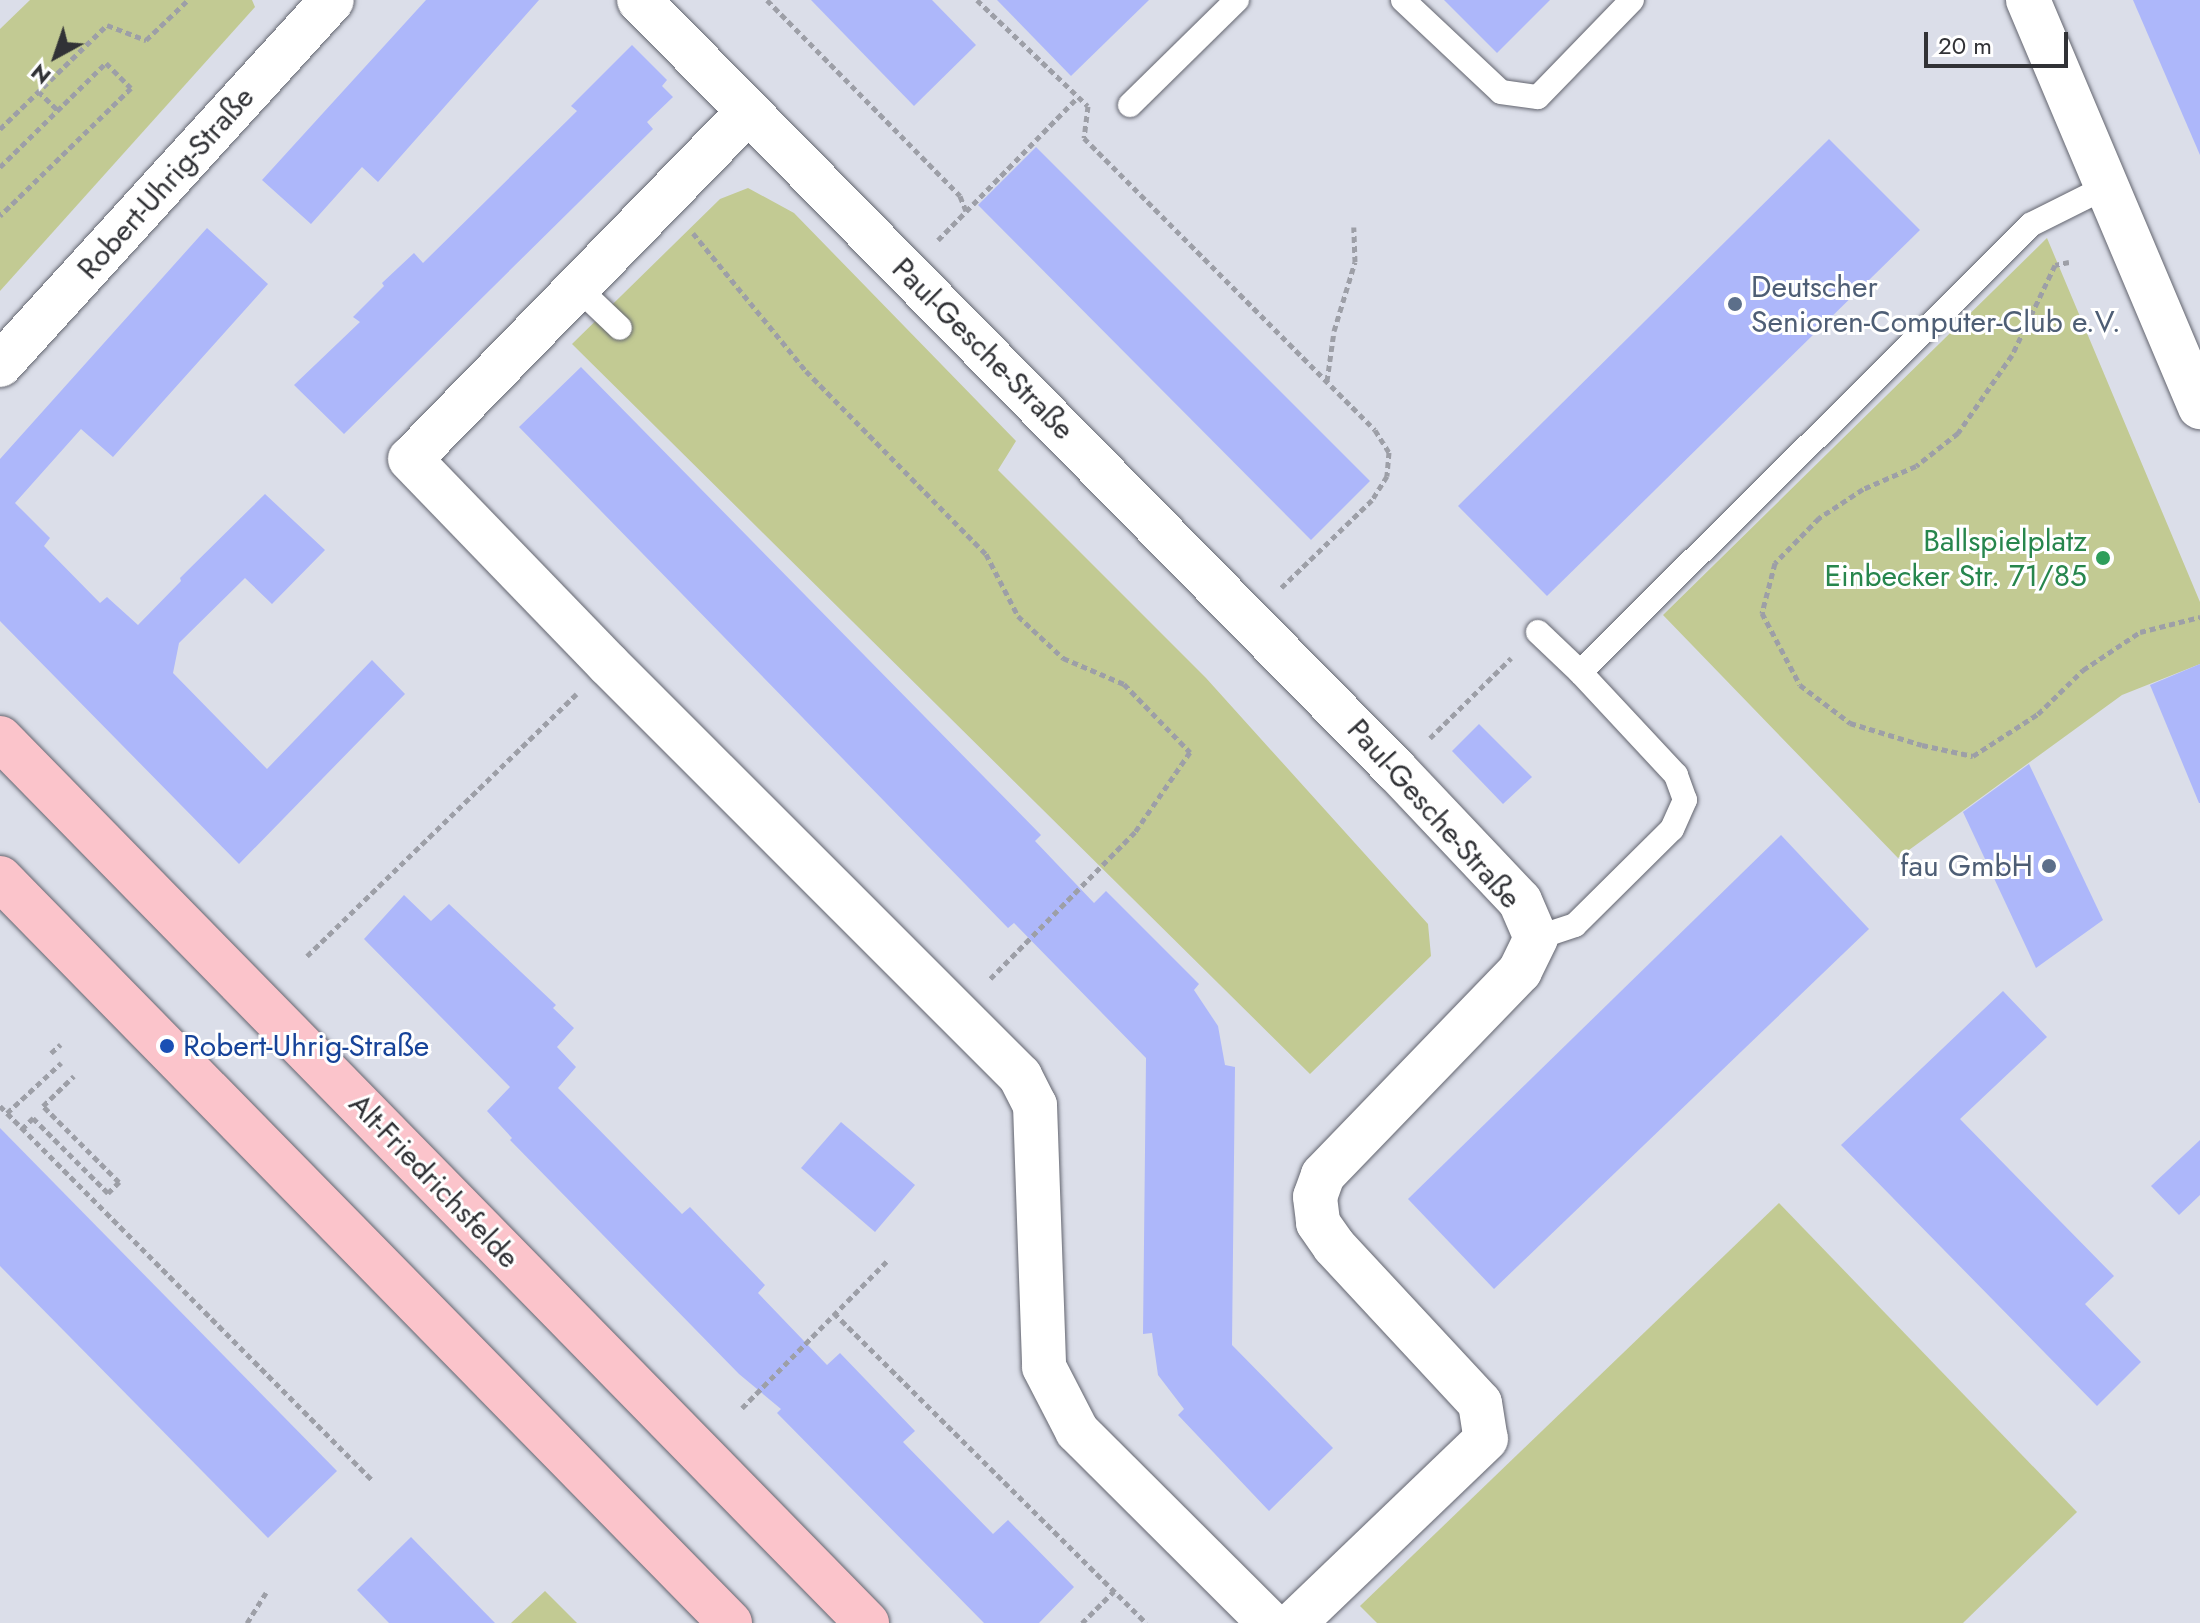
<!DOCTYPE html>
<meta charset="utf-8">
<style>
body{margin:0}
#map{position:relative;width:2200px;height:1623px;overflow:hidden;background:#dbdee9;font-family:Jost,sans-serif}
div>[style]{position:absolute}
.green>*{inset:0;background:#c2ca93}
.building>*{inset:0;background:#adb7fa}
.path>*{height:5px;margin-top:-2.5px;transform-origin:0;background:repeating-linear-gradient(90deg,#9d9fa7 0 6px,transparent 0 10px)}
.roads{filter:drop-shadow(0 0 2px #63656f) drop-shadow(0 0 2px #63656f)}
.service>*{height:24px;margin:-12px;padding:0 12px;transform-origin:12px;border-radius:12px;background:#fff}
.minor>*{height:44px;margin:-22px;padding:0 22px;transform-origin:22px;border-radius:22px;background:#fff}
.tertiary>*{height:44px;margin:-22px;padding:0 22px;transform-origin:22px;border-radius:22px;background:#fff}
.primary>*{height:44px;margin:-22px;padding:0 22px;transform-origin:22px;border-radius:22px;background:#fbc4cb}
.dots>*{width:22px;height:22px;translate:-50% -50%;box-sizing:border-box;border:4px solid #fff;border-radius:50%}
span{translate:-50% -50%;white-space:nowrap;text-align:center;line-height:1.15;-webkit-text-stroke:6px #fff;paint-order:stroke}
.street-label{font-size:30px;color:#313236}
.service-label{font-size:30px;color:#4e5e75}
.left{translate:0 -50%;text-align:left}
.right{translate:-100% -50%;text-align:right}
.leisure-label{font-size:30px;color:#27864d}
.transit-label{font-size:30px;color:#164399}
.north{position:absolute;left:16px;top:16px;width:80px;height:80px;-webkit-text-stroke:6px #fff;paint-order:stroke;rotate:220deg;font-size:22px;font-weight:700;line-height:32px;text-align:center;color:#313236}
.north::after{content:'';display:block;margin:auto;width:28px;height:36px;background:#313236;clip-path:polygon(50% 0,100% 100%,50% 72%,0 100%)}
.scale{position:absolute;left:1924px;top:32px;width:144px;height:36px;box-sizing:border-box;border:4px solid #313236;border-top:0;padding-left:10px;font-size:24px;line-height:28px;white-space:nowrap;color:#313236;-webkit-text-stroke:6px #fff;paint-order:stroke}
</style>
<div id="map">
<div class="green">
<div style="clip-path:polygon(30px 0,252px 0,255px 7px,0 291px,0 29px)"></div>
<div style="clip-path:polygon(748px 188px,794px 213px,1016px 441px,998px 470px,1206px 678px,1428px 924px,1431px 956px,1310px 1074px,572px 344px,720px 199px)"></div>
<div style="clip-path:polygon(2047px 238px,2200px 602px,2200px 664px,2122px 695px,1898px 858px,1663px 615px)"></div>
<div style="clip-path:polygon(1779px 1203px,2077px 1512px,1963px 1623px,1377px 1623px,1360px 1606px)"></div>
<div style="clip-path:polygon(545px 1591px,577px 1623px,511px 1623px)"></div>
</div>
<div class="building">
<div style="clip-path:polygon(426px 0,539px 0,378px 182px,362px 167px,311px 224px,262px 180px)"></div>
<div style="clip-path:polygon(811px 0,932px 0,976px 45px,914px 106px)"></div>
<div style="clip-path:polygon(997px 0,1149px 0,1071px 76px)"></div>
<div style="clip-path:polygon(1444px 0,1550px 0,1497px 53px)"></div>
<div style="clip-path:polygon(2133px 0,2200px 0,2200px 155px)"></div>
<div style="clip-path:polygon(632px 45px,667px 80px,662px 86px,673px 97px,647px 122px,653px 129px,344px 434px,294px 385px,360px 322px,353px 317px,384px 286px,382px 283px,414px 253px,423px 263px,577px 111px,571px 106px)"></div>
<div style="clip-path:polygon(1829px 139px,1920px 230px,1547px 596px,1458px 506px)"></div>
<div style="clip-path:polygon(1036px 147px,1370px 481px,1311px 540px,978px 205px)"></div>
<div style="clip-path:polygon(207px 228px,268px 284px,113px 457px,81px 429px,15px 503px,50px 538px,44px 546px,100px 603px,107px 597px,138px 625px,181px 581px,180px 578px,265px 494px,325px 550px,272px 604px,245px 578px,179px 643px,173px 673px,267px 769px,372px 660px,405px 694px,239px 864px,0 621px,0 459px)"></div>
<div style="clip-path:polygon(581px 367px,1041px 835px,1035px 841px,1094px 903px,1106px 891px,1199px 984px,1194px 990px,1218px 1026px,1225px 1065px,1235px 1067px,1232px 1345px,1333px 1448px,1269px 1511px,1178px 1415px,1184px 1409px,1158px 1375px,1152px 1333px,1143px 1334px,1146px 1058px,1014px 923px,1008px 928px,519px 427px)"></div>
<div style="clip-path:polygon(2200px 664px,2200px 803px,2199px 803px,2150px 685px)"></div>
<div style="clip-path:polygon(1479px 724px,1532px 777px,1503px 804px,1452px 751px)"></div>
<div style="clip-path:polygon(2029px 764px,2103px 920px,2036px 968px,1963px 812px)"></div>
<div style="clip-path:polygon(1781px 835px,1869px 929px,1494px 1289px,1408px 1199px)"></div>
<div style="clip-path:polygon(404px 895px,431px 921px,449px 904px,556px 1005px,553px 1008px,574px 1028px,557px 1047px,576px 1067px,558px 1088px,682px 1214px,690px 1207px,765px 1285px,758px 1293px,827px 1365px,840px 1353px,915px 1431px,903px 1442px,993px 1534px,1008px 1520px,1074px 1587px,1039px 1623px,984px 1623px,777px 1413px,781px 1409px,739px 1374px,510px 1140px,512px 1138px,487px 1111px,510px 1087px,364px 939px)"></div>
<div style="clip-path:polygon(2003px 991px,2047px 1037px,1960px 1119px,2114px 1276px,2085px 1304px,2141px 1362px,2097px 1406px,1841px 1145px)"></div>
<div style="clip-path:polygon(841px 1122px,915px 1185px,875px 1232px,801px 1168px)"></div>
<div style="clip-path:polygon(0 1128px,337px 1471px,268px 1538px,0 1266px)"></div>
<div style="clip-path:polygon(2200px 1140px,2200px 1195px,2179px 1215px,2151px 1186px)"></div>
<div style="clip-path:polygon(411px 1537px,495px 1623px,389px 1623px,357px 1590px)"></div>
</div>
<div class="path">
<div style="left:767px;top:0;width:275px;rotate:45.4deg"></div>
<div style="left:960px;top:196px;width:16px;rotate:68deg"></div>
<div style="left:977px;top:0;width:153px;rotate:43.7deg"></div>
<div style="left:1088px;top:106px;width:32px;rotate:97deg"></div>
<div style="left:1084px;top:138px;width:412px;rotate:45.1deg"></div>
<div style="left:1375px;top:430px;width:26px;rotate:58deg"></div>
<div style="left:1389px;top:452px;width:24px;rotate:95deg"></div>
<div style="left:1387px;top:476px;width:28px;rotate:122deg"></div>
<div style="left:1372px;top:500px;width:127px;rotate:136deg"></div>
<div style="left:38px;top:91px;width:28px;rotate:44deg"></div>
<div style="left:0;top:129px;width:149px;rotate:-44.2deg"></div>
<div style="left:107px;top:25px;width:42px;rotate:21deg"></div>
<div style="left:146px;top:40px;width:58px;rotate:-43.6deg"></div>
<div style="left:0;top:167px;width:148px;rotate:-44.5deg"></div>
<div style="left:106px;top:63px;width:35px;rotate:45deg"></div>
<div style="left:131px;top:88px;width:183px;rotate:135.7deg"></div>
<div style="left:693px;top:233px;width:178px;rotate:50.7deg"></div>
<div style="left:806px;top:371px;width:257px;rotate:45.5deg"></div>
<div style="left:986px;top:554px;width:70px;rotate:62.7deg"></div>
<div style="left:1018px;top:616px;width:62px;rotate:43deg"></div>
<div style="left:1063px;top:658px;width:66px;rotate:23.1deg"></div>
<div style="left:1124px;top:684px;width:95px;rotate:45.9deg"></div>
<div style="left:1190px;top:752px;width:97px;rotate:124.5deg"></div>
<div style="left:1135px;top:832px;width:208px;rotate:134.6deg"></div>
<div style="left:938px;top:240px;width:200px;rotate:-45.6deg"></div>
<div style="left:2069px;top:262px;width:14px;rotate:168deg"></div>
<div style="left:2055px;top:265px;width:100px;rotate:115.5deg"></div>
<div style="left:2012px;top:355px;width:95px;rotate:124.7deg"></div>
<div style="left:1958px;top:433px;width:53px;rotate:141.8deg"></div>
<div style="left:1916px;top:466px;width:58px;rotate:156.5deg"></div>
<div style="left:1863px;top:489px;width:53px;rotate:146.6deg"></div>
<div style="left:1819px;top:518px;width:63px;rotate:134.4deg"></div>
<div style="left:1775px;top:563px;width:52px;rotate:104.6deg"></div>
<div style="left:1762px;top:613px;width:81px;rotate:62.2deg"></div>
<div style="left:1800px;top:685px;width:63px;rotate:37.2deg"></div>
<div style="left:1850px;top:723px;width:75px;rotate:17deg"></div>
<div style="left:1922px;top:745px;width:52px;rotate:12.2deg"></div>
<div style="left:1973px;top:756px;width:77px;rotate:-32.9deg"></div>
<div style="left:2038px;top:714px;width:63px;rotate:-44.4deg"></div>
<div style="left:2083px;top:670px;width:69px;rotate:-33.7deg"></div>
<div style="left:2140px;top:632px;width:62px;rotate:-14deg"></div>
<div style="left:1327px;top:381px;width:50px;rotate:-82deg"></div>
<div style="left:1334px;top:331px;width:72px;rotate:-73.1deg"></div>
<div style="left:1355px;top:262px;width:35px;rotate:-92deg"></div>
<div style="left:1430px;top:738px;width:114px;rotate:-44.6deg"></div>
<div style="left:307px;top:956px;width:376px;rotate:-44.2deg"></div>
<div style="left:51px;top:1053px;width:13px;rotate:-42deg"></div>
<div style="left:0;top:1106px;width:529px;rotate:45.15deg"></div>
<div style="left:7px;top:1113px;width:74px;rotate:-42.8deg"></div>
<div style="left:22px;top:1129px;width:16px;rotate:-45deg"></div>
<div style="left:33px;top:1118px;width:106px;rotate:45deg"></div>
<div style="left:108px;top:1193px;width:16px;rotate:-45deg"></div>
<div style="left:119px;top:1182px;width:107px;rotate:-135deg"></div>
<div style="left:43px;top:1106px;width:43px;rotate:-44.1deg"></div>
<div style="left:834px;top:1313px;width:440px;rotate:44.8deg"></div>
<div style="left:742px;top:1408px;width:208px;rotate:-45.4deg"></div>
<div style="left:247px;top:1623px;width:36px;rotate:-58deg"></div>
<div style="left:1082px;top:1623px;width:45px;rotate:-45deg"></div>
</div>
<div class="roads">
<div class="service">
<div style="left:1403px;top:0;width:134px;rotate:43.2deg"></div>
<div style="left:1501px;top:92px;width:37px;rotate:8deg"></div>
<div style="left:1538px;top:97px;width:135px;rotate:-45.9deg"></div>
<div style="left:1130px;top:105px;width:150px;rotate:-44.5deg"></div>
<div style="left:577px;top:287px;width:59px;rotate:43.6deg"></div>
<div style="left:1538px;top:632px;width:58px;rotate:43.6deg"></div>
<div style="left:1536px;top:938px;width:41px;rotate:-18.4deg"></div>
<div style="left:1575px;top:925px;width:136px;rotate:-44.7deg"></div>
<div style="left:1672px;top:829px;width:32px;rotate:-66deg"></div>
<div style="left:1685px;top:800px;width:27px;rotate:-110deg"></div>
<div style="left:1676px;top:775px;width:141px;rotate:-133deg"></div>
<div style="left:1580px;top:672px;width:636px;rotate:-44.75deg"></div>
<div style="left:2032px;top:224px;width:85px;rotate:-26.6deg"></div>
</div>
<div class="minor">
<div style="left:639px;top:0;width:1081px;rotate:45.49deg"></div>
<div style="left:1397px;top:771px;width:179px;rotate:46.6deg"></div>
<div style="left:1520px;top:901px;width:40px;rotate:66.6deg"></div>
<div style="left:1536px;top:938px;width:37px;rotate:116deg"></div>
<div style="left:1520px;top:971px;width:284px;rotate:134deg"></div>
<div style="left:1323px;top:1175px;width:23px;rotate:110deg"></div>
<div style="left:1315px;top:1197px;width:26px;rotate:83deg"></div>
<div style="left:1318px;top:1223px;width:28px;rotate:55deg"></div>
<div style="left:1334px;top:1246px;width:214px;rotate:47.1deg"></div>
<div style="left:1480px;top:1403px;width:36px;rotate:81deg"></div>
<div style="left:1486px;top:1439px;width:266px;rotate:136.2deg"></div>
<div style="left:748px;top:112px;width:484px;rotate:134.2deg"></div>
<div style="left:410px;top:459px;width:285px;rotate:46deg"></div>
<div style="left:608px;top:664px;width:583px;rotate:45deg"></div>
<div style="left:1020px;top:1076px;width:33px;rotate:63deg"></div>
<div style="left:1035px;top:1105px;width:262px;rotate:88deg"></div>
<div style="left:1044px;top:1367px;width:72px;rotate:62.7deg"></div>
<div style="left:1077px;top:1431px;width:272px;rotate:44.9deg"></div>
<div style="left:0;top:365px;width:493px;rotate:-47.7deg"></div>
</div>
<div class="tertiary">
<div style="left:2028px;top:0;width:442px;rotate:67.1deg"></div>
</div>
<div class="primary">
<div style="left:0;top:738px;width:1239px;rotate:45.59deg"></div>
<div style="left:0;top:878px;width:1043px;rotate:45.58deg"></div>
</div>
</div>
<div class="dots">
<div style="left:1735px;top:304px;background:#5c6f8a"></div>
<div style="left:2103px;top:558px;background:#2e9e5b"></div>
<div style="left:2049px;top:866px;background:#5c6f8a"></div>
<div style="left:167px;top:1046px;background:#1a4fb4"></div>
</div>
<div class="street-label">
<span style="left:166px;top:183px;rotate:-48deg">Robert-Uhrig-Straße</span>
<span style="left:983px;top:349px;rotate:45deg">Paul-Gesche-Straße</span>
<span style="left:1434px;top:814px;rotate:48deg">Paul-Gesche-Straße</span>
<span style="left:434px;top:1181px;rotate:46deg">Alt-Friedrichsfelde</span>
</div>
<div class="service-label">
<span class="left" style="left:1751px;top:304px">Deutscher<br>Senioren-Computer-Club e.V.</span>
<span class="right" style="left:2033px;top:866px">fau GmbH</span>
</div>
<div class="leisure-label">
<span class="right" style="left:2087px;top:558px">Ballspielplatz<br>Einbecker Str. 71/85</span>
</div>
<div class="transit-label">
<span class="left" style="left:183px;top:1046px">Robert-Uhrig-Straße</span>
</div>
<div class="north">N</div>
<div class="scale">20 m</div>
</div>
